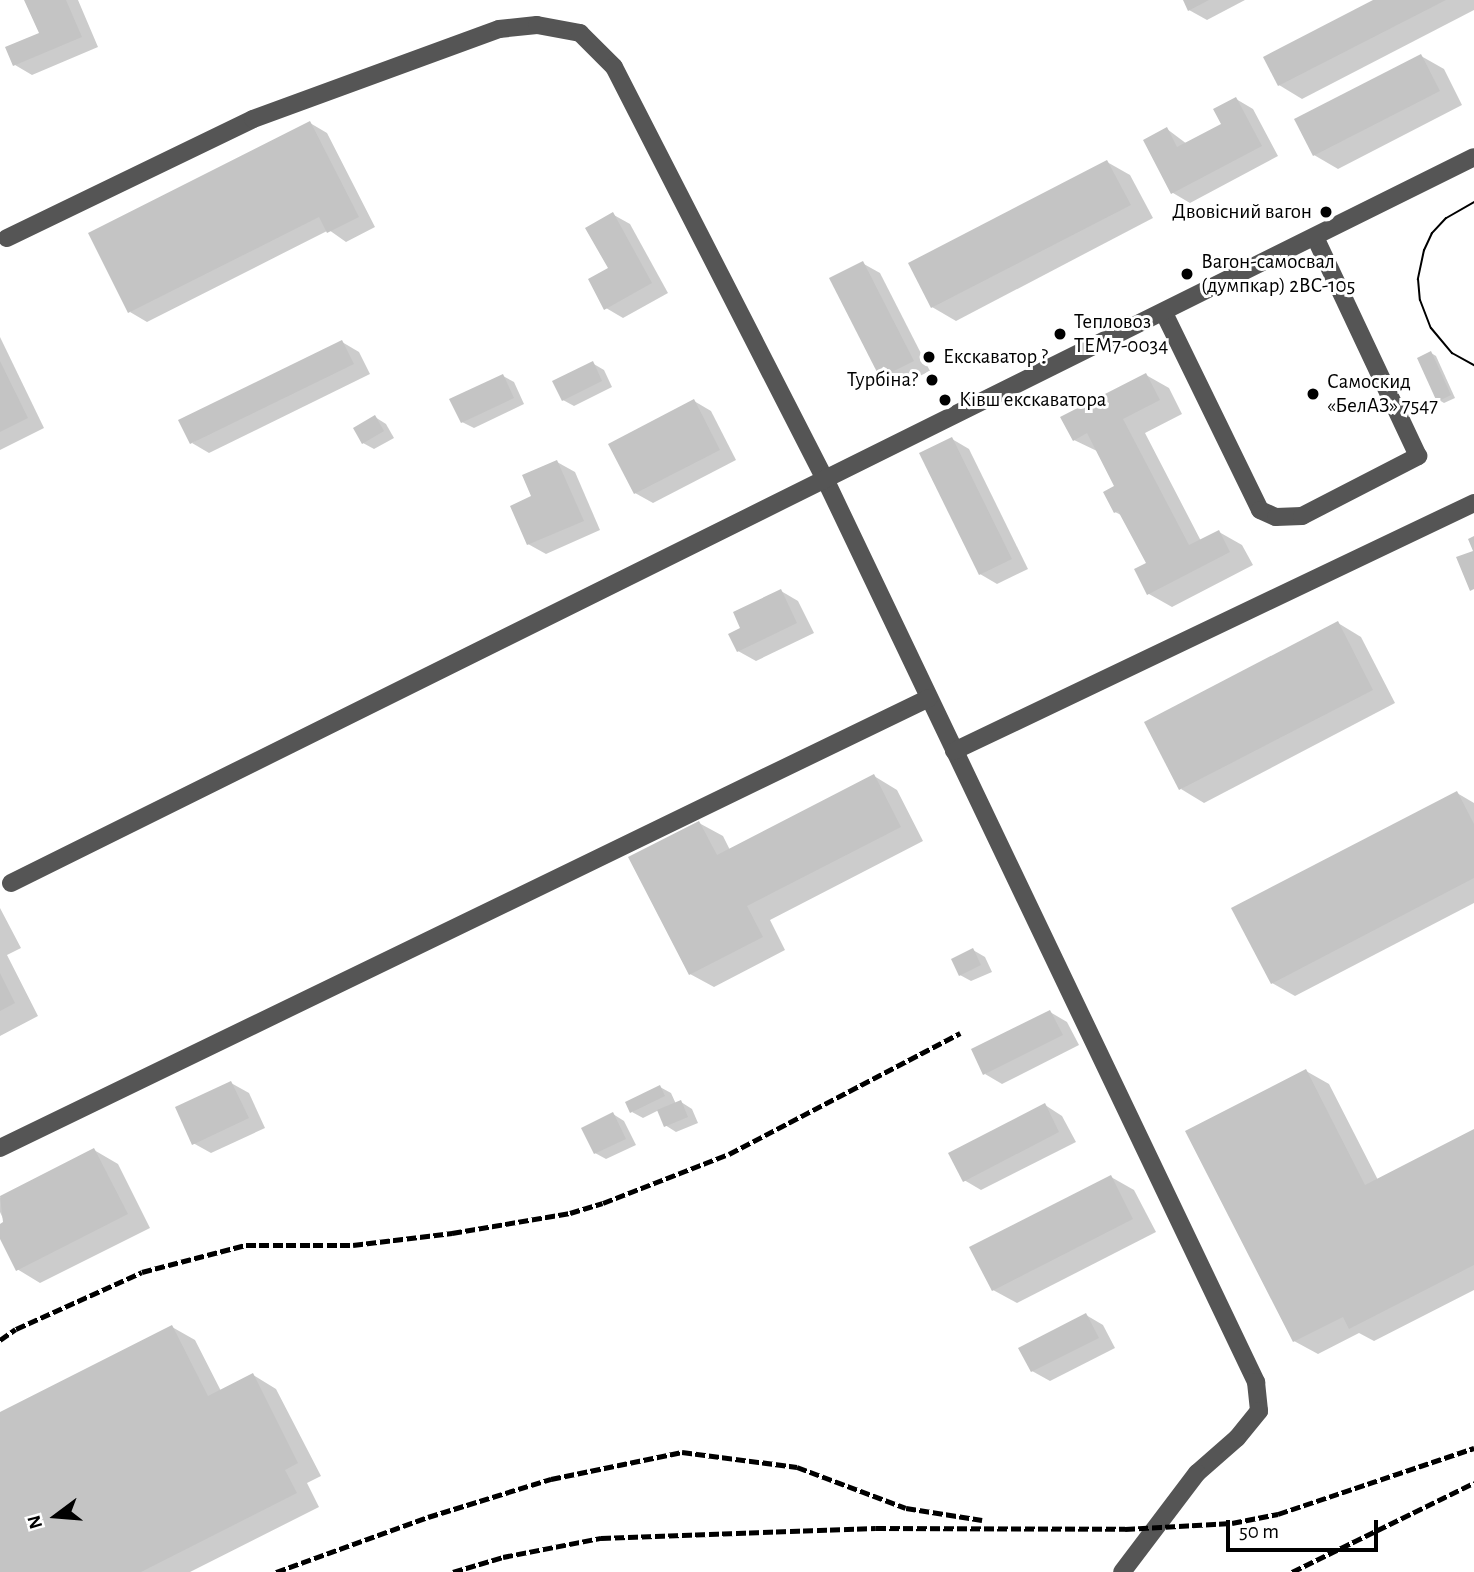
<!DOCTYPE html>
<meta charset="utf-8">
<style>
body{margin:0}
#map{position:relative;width:1474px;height:1572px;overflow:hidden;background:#fff;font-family:"Alegreya Sans",sans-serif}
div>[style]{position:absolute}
.shadow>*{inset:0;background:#0003}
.building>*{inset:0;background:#c4c4c4}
.minor>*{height:18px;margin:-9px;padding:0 9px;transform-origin:9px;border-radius:9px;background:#555}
.tram>*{height:2px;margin:-1px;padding:0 1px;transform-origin:1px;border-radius:1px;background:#000}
.rail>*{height:5px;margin-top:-2.5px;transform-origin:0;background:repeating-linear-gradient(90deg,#000 0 10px,transparent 0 13.5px)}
.dots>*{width:19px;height:19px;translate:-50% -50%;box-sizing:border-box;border:4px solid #fff;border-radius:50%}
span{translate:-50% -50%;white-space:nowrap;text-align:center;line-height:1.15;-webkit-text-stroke:6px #fff;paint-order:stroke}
.poi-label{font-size:21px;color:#000}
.right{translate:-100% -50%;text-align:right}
.left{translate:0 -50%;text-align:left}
.north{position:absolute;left:21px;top:1481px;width:70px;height:70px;-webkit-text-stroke:5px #fff;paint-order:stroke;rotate:254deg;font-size:19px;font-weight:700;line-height:28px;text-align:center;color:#000}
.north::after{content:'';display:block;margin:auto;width:24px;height:32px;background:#000;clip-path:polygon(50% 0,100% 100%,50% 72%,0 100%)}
.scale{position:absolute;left:1226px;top:1520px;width:152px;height:32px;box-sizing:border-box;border:4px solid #000;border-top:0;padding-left:9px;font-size:21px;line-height:24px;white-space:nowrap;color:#000;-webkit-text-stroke:5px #fff;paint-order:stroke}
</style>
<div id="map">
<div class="shadow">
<div style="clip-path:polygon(26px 0,78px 0,98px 47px,32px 75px,15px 65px,41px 34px)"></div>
<div style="clip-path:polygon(1185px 0,1245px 0,1207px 20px,1189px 10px)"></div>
<div style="clip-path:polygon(1377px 0,1474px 0,1474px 10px,1302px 99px,1279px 85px)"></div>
<div style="clip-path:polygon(1421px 56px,1444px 69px,1462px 105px,1338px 169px,1314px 155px)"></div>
<div style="clip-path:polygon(1236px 99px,1253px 109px,1278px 156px,1190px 203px,1173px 193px,1145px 141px,1167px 129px,1187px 144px,1223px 125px)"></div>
<div style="clip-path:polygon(310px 123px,327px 133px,375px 227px,346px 242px,329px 230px,147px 322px,130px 312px)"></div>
<div style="clip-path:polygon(1107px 162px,1130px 175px,1153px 218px,956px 321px,932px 307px)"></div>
<div style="clip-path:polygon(612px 214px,630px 224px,668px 293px,623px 318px,606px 308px)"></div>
<div style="clip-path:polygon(862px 263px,880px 273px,930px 371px,899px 386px,882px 376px)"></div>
<div style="clip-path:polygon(0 337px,44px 428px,0 450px)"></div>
<div style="clip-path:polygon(342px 342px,359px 352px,370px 374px,209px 453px,192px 443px)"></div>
<div style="clip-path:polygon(1431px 353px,1436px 356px,1455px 398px,1444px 403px,1439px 400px)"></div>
<div style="clip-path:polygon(592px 363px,604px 370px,612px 387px,574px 406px,563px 400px)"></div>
<div style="clip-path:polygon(1146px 375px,1169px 388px,1182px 414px,1145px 433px,1201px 541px,1219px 532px,1242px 545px,1253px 565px,1172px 607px,1149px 594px,1148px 564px,1123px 516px,1115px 512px,1117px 487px,1099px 452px,1074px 440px)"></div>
<div style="clip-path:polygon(503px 376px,514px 382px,524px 404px,474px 428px,462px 422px)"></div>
<div style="clip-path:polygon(694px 401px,711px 411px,736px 460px,653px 503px,635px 493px)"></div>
<div style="clip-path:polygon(375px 417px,386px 424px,394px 438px,374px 449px,363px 443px)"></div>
<div style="clip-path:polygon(952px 439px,969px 449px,1028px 569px,997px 584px,980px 574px)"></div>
<div style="clip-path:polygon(557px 462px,575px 472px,600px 530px,546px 554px,528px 544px,534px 497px)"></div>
<div style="clip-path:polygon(781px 591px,798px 601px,814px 633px,756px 661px,738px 651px,743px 629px)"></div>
<div style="clip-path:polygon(1338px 623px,1361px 637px,1395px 703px,1204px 803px,1181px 789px)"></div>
<div style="clip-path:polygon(874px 776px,897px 790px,923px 841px,770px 920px,785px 950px,714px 987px,690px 974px,699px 823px,723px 836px,730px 850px)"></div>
<div style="clip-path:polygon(1457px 793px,1474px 803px,1474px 903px,1295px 996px,1272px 983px)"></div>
<div style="clip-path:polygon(0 908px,21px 948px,7px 955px,38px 1016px,0 1036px)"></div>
<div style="clip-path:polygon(973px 950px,985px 957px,992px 972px,971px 981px,960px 975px)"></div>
<div style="clip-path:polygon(1050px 1012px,1067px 1022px,1079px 1045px,1002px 1084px,985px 1074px)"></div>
<div style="clip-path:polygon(1306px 1071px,1329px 1084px,1378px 1180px,1474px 1131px,1474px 1290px,1374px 1341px,1359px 1333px,1318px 1354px,1294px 1341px)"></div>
<div style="clip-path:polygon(231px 1083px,249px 1093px,265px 1128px,211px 1153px,193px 1143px)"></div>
<div style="clip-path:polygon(660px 1087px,671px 1093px,676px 1104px,681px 1102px,692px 1109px,698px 1123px,676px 1132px,665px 1125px,659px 1110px,643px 1118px,632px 1112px)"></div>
<div style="clip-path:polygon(1045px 1105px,1062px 1116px,1076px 1142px,981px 1190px,964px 1180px)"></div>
<div style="clip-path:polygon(613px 1114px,624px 1121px,636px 1145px,606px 1159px,595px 1153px)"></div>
<div style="clip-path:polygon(94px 1150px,118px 1164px,150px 1228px,40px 1283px,17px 1269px,0 1235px,0 1226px,5px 1223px,0 1212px,0 1198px)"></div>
<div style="clip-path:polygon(1111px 1177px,1134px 1190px,1156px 1232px,1017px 1303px,993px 1290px)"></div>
<div style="clip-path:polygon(1086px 1315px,1103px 1325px,1115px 1348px,1050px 1381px,1032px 1371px)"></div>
<div style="clip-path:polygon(172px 1327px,195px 1340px,221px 1391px,253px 1375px,276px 1389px,321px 1476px,307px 1483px,319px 1507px,190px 1572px,0 1572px,0 1414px)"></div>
</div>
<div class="building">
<div style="clip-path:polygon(24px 0,66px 0,82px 37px,13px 66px,5px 47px,39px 33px)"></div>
<div style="clip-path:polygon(1183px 0,1209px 0,1188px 11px)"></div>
<div style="clip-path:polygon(1373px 0,1446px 0,1278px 86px,1263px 57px)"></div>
<div style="clip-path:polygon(1421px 54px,1440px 91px,1313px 156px,1294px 119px)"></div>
<div style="clip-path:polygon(1236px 97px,1262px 146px,1171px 194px,1143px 140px,1167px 127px,1177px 147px,1221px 124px,1213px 109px)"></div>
<div style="clip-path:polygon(310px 121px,359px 217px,327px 233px,319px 217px,128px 313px,88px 233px)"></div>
<div style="clip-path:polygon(1107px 160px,1131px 205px,931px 308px,908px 263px)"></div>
<div style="clip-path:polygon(613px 212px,652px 283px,604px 310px,588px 279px,608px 268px,585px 228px)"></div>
<div style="clip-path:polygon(863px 261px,914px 361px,880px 378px,829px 278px)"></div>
<div style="clip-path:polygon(342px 340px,354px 364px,190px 444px,178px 420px)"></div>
<div style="clip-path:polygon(1431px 351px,1451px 395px,1437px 402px,1417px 358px)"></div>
<div style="clip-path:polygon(0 361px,28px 418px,0 432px)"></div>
<div style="clip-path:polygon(593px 361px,602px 381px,562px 401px,552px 381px)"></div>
<div style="clip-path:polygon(1146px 373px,1160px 400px,1123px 419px,1189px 545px,1219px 530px,1230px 552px,1147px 595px,1134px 569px,1146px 563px,1118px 511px,1114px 513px,1103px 492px,1114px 486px,1087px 433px,1073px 441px,1060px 417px)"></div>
<div style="clip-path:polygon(503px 374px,514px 398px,461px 423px,449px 399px)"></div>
<div style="clip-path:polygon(694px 399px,720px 450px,634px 494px,608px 444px)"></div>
<div style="clip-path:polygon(375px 415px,384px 431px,362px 444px,353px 428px)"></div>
<div style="clip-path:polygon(952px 437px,1012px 559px,979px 575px,919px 453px)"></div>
<div style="clip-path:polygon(557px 460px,584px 521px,527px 545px,510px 506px,531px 496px,522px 475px)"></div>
<div style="clip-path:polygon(1474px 536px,1474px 589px,1470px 591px,1456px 557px,1473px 551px,1468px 539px)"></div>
<div style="clip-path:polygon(781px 589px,797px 623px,737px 652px,728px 634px,740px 628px,733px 612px)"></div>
<div style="clip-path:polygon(1338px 621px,1373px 690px,1179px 790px,1144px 722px)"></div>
<div style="clip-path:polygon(874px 774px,901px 827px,747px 906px,763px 937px,689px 975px,628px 857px,699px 821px,717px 855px)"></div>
<div style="clip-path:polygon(1457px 791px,1474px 824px,1474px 878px,1271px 984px,1231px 908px)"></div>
<div style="clip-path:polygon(973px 948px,981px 965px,959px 976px,951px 959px)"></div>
<div style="clip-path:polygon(0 973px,15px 1003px,0 1011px)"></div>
<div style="clip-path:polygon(1050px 1010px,1063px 1035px,983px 1075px,971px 1049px)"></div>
<div style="clip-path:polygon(1306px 1069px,1365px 1185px,1474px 1129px,1474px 1265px,1349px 1329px,1343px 1317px,1293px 1342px,1185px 1131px)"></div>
<div style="clip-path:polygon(231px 1081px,249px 1118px,192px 1145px,175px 1107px)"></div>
<div style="clip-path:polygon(660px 1085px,665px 1096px,630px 1113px,625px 1102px)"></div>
<div style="clip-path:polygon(681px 1100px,688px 1117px,664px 1127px,657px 1110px)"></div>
<div style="clip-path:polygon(1045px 1103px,1059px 1132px,963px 1182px,948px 1153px)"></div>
<div style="clip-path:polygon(613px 1112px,626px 1139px,594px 1154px,581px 1128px)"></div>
<div style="clip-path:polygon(94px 1148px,128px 1214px,16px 1271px,0 1239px,0 1224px,3px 1222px,0 1196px)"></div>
<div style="clip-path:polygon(1111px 1175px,1133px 1219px,992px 1291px,969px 1247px)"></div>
<div style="clip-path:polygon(1086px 1313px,1099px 1338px,1031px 1372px,1018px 1348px)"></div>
<div style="clip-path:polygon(172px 1325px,208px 1396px,253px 1373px,298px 1463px,285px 1470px,297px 1493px,141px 1572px,0 1572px,0 1412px)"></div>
</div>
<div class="minor">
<div style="left:7px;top:238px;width:273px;rotate:-25.8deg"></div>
<div style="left:253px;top:119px;width:262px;rotate:-20.1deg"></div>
<div style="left:499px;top:29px;width:38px;rotate:-6deg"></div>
<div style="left:537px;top:25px;width:44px;rotate:10.5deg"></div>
<div style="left:580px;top:33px;width:48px;rotate:45deg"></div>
<div style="left:614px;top:67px;width:463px;rotate:62.9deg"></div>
<div style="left:825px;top:479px;width:1001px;rotate:64.48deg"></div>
<div style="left:1256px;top:1382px;width:29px;rotate:84deg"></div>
<div style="left:1259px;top:1411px;width:35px;rotate:129deg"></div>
<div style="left:1237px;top:1438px;width:53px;rotate:138.8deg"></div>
<div style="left:1197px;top:1473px;width:124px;rotate:127.1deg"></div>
<div style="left:1164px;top:313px;width:219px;rotate:64deg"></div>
<div style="left:1260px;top:510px;width:17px;rotate:24deg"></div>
<div style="left:1276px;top:517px;width:26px;rotate:-2deg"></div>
<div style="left:1302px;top:516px;width:131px;rotate:-27.3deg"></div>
<div style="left:1418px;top:456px;width:242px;rotate:-115.2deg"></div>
<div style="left:954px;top:751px;width:576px;rotate:-25.5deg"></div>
<div style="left:11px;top:883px;width:1633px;rotate:-26.39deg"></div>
<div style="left:0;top:1148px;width:1032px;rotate:-25.85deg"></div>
</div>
<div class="tram">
<div style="left:1474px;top:202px;width:32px;rotate:150deg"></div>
<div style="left:1446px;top:218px;width:21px;rotate:133deg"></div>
<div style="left:1432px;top:233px;width:19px;rotate:115deg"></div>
<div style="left:1424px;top:250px;width:30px;rotate:102deg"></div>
<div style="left:1418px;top:279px;width:21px;rotate:85deg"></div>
<div style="left:1420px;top:300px;width:30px;rotate:69deg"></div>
<div style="left:1431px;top:328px;width:33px;rotate:50deg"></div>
<div style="left:1452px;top:353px;width:25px;rotate:29deg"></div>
</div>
<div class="rail">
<div style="left:0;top:1340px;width:19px;rotate:-35deg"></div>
<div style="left:16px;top:1329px;width:138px;rotate:-24.3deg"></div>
<div style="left:142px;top:1272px;width:107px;rotate:-14.6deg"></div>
<div style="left:246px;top:1245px;width:107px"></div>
<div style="left:353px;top:1245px;width:100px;rotate:-6.9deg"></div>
<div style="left:452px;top:1233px;width:120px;rotate:-9.6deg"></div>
<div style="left:570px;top:1213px;width:34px;rotate:-17deg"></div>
<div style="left:603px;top:1203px;width:135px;rotate:-21.3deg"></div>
<div style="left:729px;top:1154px;width:261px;rotate:-27.6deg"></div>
<div style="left:276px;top:1572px;width:162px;rotate:-19.9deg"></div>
<div style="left:428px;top:1517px;width:129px;rotate:-17.2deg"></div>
<div style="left:551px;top:1479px;width:134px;rotate:-11.6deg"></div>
<div style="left:682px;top:1452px;width:116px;rotate:7.4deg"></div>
<div style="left:797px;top:1467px;width:116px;rotate:20.6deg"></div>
<div style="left:906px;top:1508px;width:77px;rotate:9deg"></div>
<div style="left:453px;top:1572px;width:52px;rotate:-16.7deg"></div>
<div style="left:503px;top:1557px;width:100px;rotate:-11deg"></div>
<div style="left:601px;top:1538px;width:275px;rotate:-2.1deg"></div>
<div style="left:876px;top:1528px;width:249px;rotate:0.2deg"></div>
<div style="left:1125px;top:1529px;width:107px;rotate:-3.2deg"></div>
<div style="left:1232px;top:1523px;width:47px;rotate:-11.1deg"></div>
<div style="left:1278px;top:1514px;width:207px;rotate:-18.6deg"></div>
<div style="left:1292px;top:1572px;width:203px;rotate:-26.1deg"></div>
</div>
<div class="dots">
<div style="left:1326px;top:212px;background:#000"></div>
<div style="left:1187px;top:274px;background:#000"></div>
<div style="left:1060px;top:334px;background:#000"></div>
<div style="left:929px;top:357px;background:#000"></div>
<div style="left:932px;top:380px;background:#000"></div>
<div style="left:1313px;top:394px;background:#000"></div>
<div style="left:945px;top:400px;background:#000"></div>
</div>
<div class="poi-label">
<span class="right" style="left:1312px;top:212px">Двовісний вагон</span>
<span class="left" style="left:1201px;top:274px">Вагон-самосвал<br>(думпкар) 2ВС-105</span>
<span class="left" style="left:1074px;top:334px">Тепловоз<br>ТЕМ7-0034</span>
<span class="left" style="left:943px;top:357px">Екскаватор ?</span>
<span class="right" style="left:918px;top:380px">Турбіна?</span>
<span class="left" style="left:1327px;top:394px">Самоскид<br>«БелАЗ» 7547</span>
<span class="left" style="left:959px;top:400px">Ківш екскаватора</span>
</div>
<div class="north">N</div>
<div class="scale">50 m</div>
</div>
